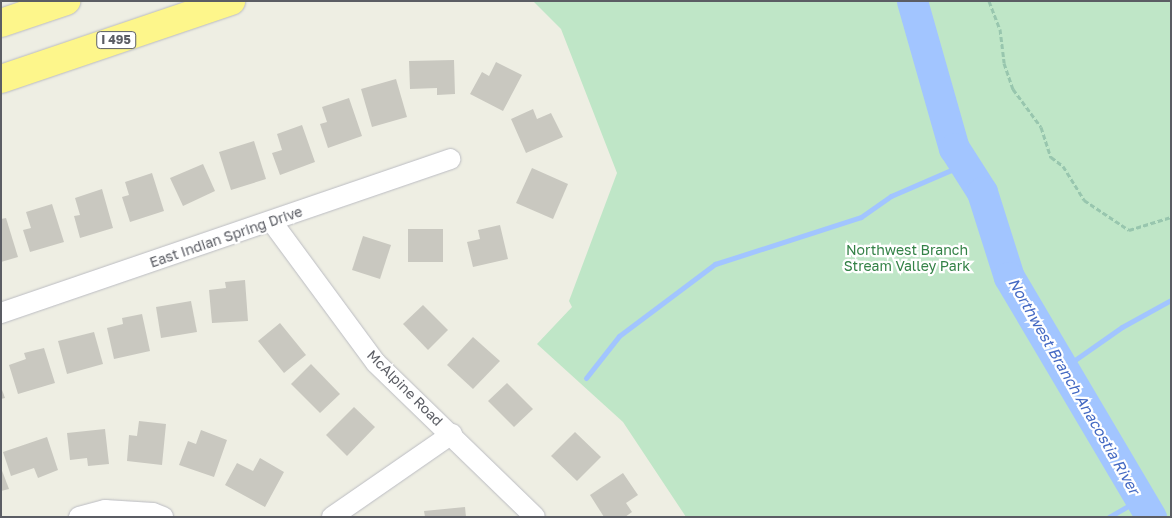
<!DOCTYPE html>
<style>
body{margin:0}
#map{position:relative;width:1172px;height:518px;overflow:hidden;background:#eeeee3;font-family:"Golos Text",sans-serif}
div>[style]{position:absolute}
.green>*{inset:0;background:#bfe6c7}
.stream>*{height:5px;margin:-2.5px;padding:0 2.5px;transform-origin:2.5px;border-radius:2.5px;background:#a2c5ff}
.river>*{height:31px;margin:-15.5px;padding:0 15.5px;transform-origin:15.5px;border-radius:15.5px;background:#a2c5ff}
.building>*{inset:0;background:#c9c8c0}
.path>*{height:3px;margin-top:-1.5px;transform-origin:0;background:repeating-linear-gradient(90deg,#98c6ae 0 5px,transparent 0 7.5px)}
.roads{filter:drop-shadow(0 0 1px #bbbcc2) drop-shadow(0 0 1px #bbbcc2)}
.minor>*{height:20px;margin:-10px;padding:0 10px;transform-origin:10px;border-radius:10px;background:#fff}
.motorway>*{height:28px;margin:-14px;padding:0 14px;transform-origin:14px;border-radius:14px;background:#fdf68b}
span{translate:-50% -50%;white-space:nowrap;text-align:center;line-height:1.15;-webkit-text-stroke:4.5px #fff;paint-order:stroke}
.shield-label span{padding:1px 4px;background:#fff;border:1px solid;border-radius:4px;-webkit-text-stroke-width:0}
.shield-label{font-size:12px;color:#5b5d64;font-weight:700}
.street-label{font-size:14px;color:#5b5d64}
.park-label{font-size:14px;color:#348247}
.water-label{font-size:15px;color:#4469c3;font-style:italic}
.frame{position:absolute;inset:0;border:2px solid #5b5d64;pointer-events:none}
</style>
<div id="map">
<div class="green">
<div style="clip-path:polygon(533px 1px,1171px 1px,1171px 517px,686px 517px,623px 422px,537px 344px,572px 307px,569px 301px,617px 173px,561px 29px)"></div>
</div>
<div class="stream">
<div style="left:1062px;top:369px;width:73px;rotate:-35deg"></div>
<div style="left:1122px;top:327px;width:56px;rotate:-28.9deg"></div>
<div style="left:586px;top:378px;width:53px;rotate:-51.8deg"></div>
<div style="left:619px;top:336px;width:120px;rotate:-36.9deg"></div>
<div style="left:715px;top:264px;width:153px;rotate:-17.8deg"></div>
<div style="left:861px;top:217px;width:37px;rotate:-35deg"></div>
<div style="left:891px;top:196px;width:81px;rotate:-23.4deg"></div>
<div style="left:1109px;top:517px;width:36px;rotate:-30deg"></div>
</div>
<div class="river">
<div style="left:912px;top:1px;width:153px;rotate:74.1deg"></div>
<div style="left:954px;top:148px;width:52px;rotate:57.5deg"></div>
<div style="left:982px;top:192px;width:89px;rotate:72.4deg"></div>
<div style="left:1009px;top:277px;width:279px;rotate:59.4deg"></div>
</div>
<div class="building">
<div style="clip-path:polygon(454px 60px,455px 94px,437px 95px,437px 88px,410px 89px,409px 61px)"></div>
<div style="clip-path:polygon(496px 62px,522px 75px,503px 111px,470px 94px,482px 72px,489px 76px)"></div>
<div style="clip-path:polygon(396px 79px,407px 117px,372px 127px,361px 89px)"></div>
<div style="clip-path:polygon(349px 98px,362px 136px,328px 148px,320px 124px,327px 122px,322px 107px)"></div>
<div style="clip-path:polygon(533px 109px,537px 119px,551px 113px,563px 137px,526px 153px,511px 119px)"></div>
<div style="clip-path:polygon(302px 125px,315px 162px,280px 175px,272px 153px,282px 150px,277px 134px)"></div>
<div style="clip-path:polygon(254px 141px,266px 179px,231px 190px,219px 152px)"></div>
<div style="clip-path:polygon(203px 164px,215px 191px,183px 206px,170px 178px)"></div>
<div style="clip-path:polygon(532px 168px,568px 184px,553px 219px,516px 203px)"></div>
<div style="clip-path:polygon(152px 173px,164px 211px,130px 222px,122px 197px,129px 195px,125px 182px)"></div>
<div style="clip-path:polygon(102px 189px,113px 228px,80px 238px,74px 216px,80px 215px,75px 198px)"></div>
<div style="clip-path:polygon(52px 204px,64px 242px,30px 252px,23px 230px,31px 228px,26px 212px)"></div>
<div style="clip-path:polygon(6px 218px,18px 257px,1px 262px,1px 219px)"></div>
<div style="clip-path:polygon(500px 225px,508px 259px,473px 267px,467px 242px,480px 239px,478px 230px)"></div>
<div style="clip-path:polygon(408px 229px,443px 229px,443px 262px,408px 262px)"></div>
<div style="clip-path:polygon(363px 236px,391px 245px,380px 279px,352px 270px)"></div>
<div style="clip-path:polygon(245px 280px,248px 321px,212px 323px,209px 290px,226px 288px,225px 282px)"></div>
<div style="clip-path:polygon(191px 301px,197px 332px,161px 338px,156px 307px)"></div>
<div style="clip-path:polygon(423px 305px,448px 330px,428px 350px,403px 324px)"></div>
<div style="clip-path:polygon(142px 314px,150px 351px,114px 359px,107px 328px,123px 324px,122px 318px)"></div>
<div style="clip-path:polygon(280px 323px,306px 355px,284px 373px,258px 341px)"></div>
<div style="clip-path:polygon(94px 332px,103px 364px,67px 374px,58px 341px)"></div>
<div style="clip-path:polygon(473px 337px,500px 361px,473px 389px,447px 365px)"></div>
<div style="clip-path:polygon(44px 348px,55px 383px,18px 394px,9px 365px,26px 359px,24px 353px)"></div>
<div style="clip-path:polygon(311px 364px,340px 394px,320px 413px,291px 384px)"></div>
<div style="clip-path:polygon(507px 383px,533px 409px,514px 427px,488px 401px)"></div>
<div style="clip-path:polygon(1px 387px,5px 398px,1px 399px)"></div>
<div style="clip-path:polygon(354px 407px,375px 427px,347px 456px,326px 435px)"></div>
<div style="clip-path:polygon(139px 421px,166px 424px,162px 465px,127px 461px,129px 435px,137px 436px)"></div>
<div style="clip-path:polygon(105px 429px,109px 464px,88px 466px,87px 458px,70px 460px,67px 433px)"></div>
<div style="clip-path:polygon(201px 430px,227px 440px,214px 477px,179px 465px,188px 441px,196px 444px)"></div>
<div style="clip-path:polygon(575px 432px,601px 457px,577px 481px,551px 456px)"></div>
<div style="clip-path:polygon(47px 437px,58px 470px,38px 478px,34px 468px,11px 476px,3px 452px)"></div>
<div style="clip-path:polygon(260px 458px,284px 472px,265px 507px,225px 485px,237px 463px,253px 471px)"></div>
<div style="clip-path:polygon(1px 468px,9px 489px,1px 491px)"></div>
<div style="clip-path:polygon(623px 473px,638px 495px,626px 503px,632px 512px,625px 517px,604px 517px,590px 495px)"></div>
<div style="clip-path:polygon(465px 507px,466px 517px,425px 517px,424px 511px)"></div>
</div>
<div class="path">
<div style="left:989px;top:1px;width:30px;rotate:69deg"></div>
<div style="left:1000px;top:29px;width:34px;rotate:83deg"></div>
<div style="left:1004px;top:63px;width:28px;rotate:71deg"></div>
<div style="left:1013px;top:89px;width:47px;rotate:53.6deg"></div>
<div style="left:1041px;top:127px;width:32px;rotate:72deg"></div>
<div style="left:1051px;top:157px;width:15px;rotate:37deg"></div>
<div style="left:1063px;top:166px;width:40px;rotate:58deg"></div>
<div style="left:1084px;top:200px;width:54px;rotate:33.7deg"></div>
<div style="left:1129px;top:230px;width:44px;rotate:-17.2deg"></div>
</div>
<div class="roads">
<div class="minor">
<div style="left:272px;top:222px;width:175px;rotate:53.6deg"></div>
<div style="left:376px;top:363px;width:221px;rotate:44.1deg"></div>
<div style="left:1px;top:313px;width:475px;rotate:-18.9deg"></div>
<div style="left:79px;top:517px;width:27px;rotate:-15deg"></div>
<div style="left:105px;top:510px;width:48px;rotate:3.6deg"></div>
<div style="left:153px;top:513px;width:11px;rotate:22deg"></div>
<div style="left:332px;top:517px;width:146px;rotate:-34.7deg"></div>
</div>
<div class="motorway">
<div style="left:1px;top:23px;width:69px;rotate:-18.7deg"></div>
<div style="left:1px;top:79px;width:243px;rotate:-18.7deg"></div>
</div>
</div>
<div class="shield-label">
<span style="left:116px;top:40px">I 495</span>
</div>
<div class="street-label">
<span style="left:226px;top:237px;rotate:-19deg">East Indian Spring Drive</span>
<span style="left:405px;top:388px;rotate:45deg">McAlpine Road</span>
</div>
<div class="park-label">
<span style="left:907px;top:258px">Northwest Branch<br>Stream Valley Park</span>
</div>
<div class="water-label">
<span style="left:1074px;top:386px;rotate:60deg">Northwest Branch Anacostia River</span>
</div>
<div class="frame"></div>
</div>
